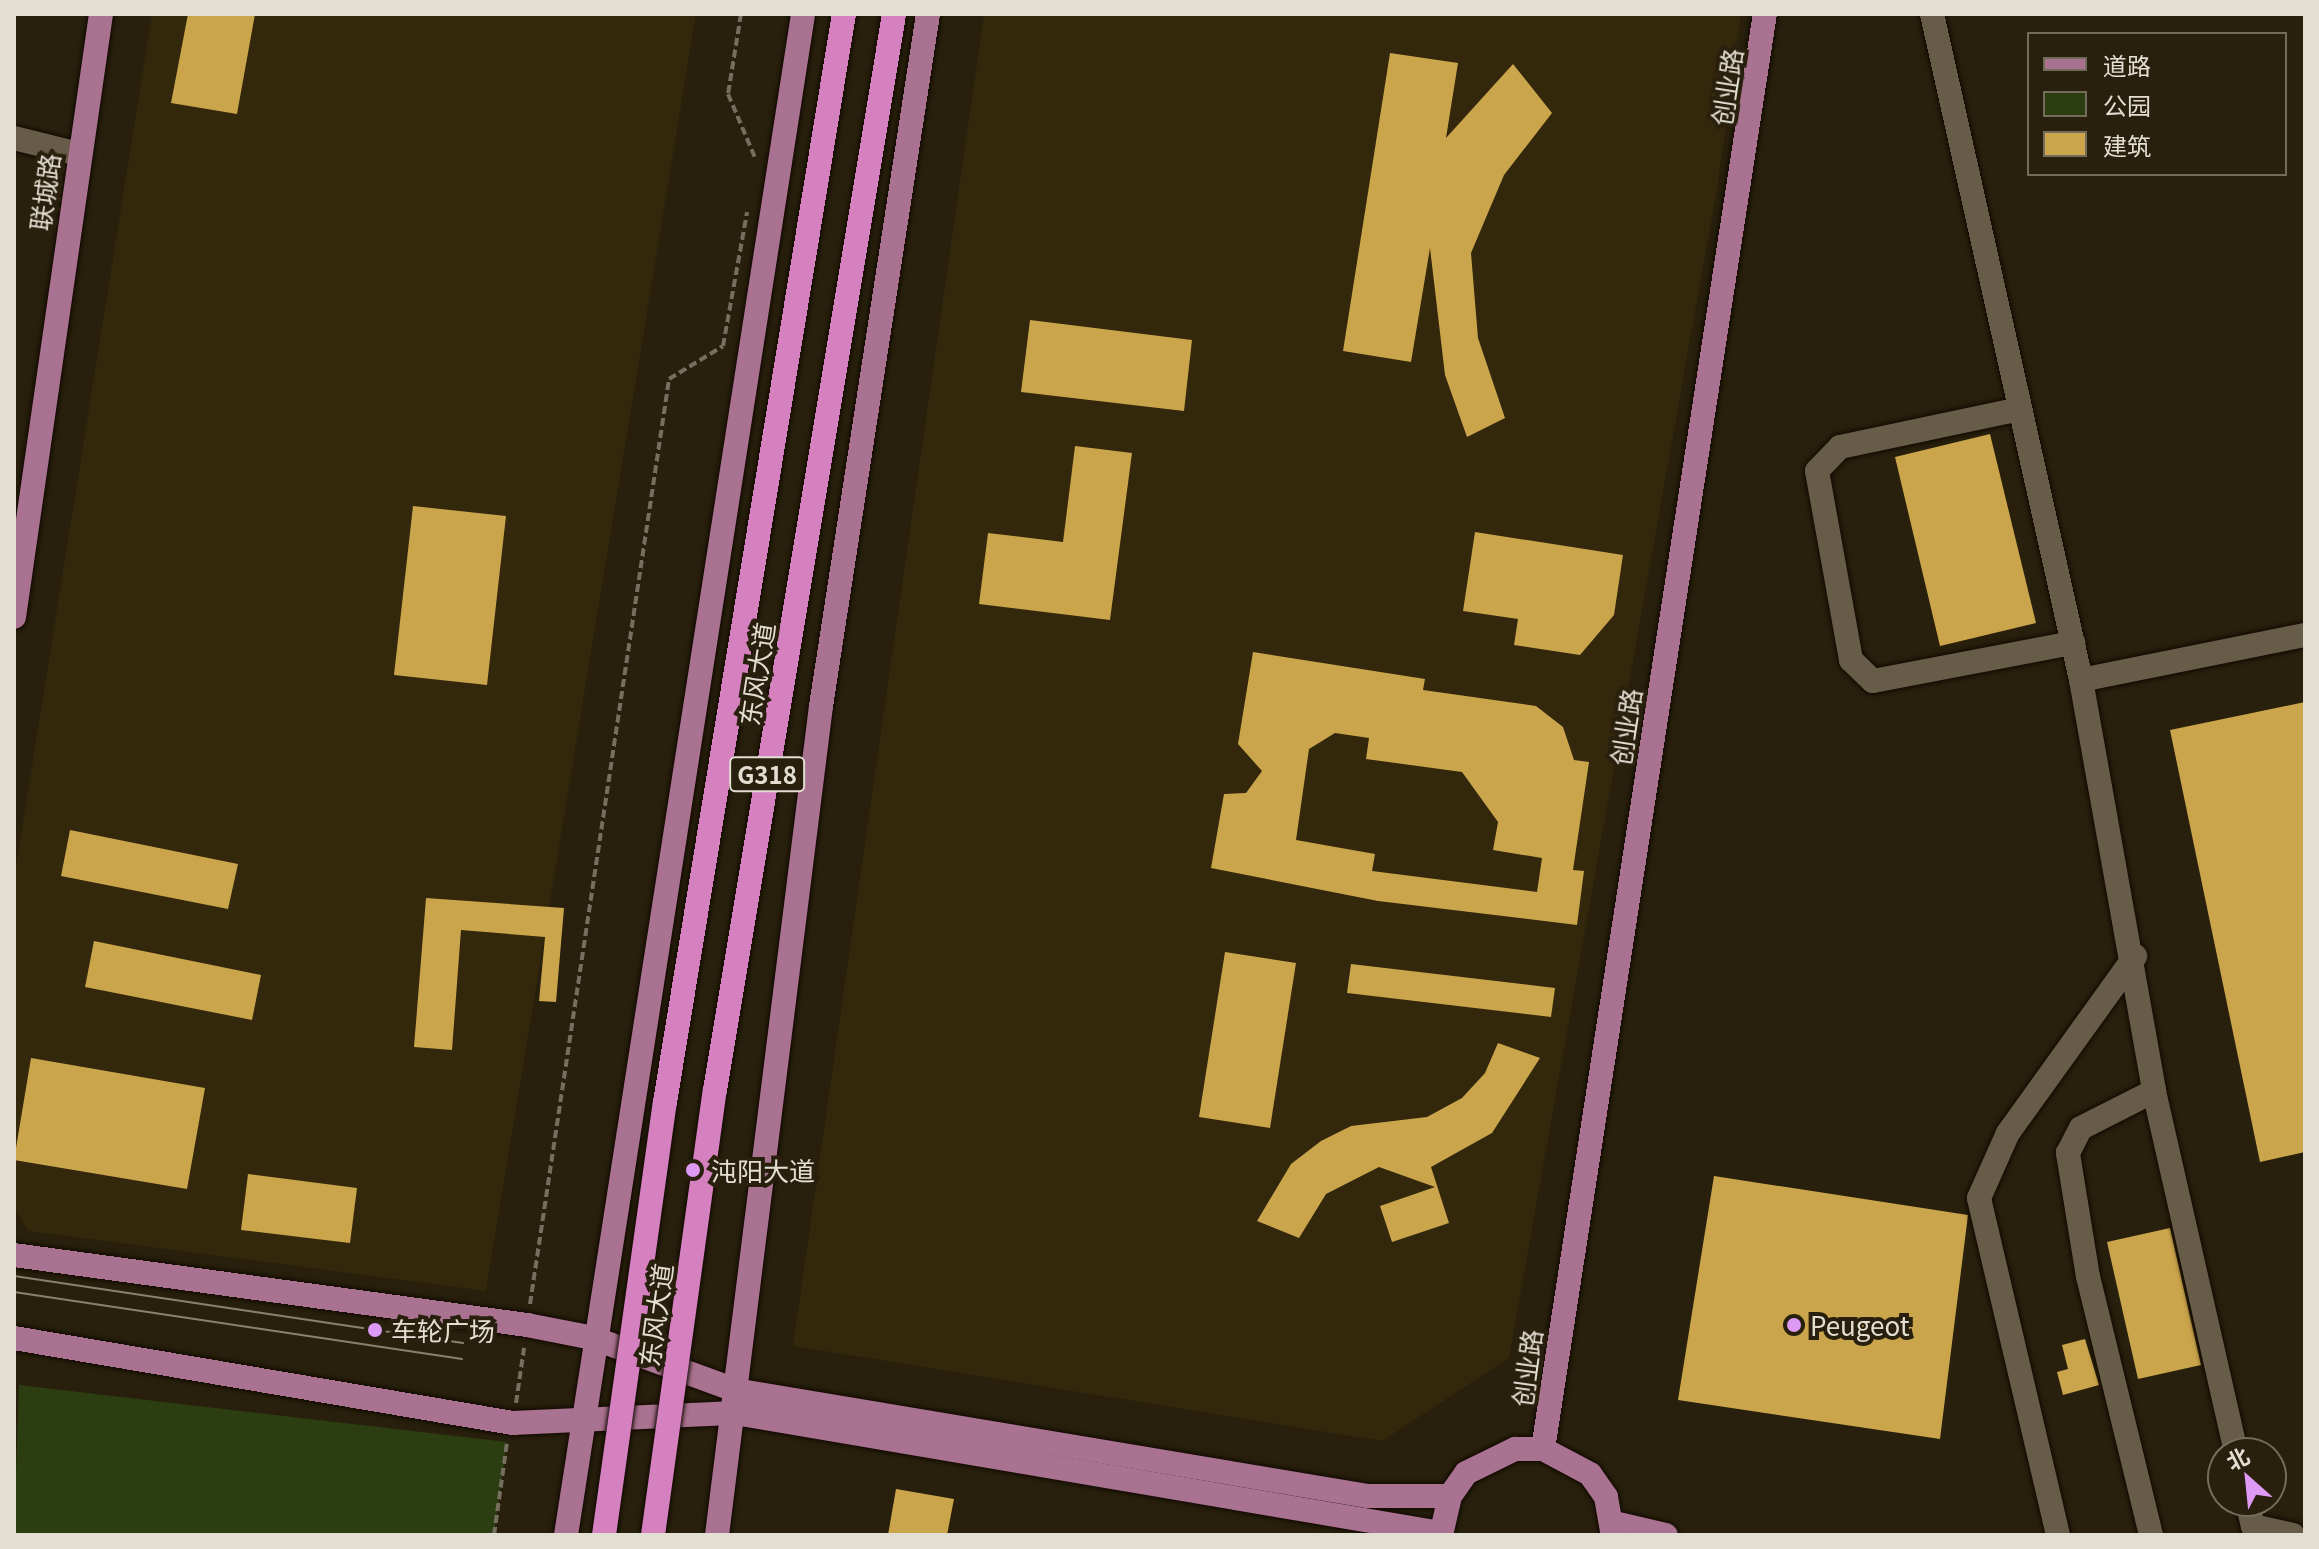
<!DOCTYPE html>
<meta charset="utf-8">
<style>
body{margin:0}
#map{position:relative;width:2319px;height:1549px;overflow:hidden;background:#28200c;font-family:Georgia,"Noto Sans SC",serif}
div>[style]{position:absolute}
.built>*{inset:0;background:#33270c}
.green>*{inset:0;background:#2c3d12}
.building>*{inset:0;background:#cba54c}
.path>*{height:4px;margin-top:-2px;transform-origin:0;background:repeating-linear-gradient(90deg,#766f5f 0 8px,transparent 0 12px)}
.roads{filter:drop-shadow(0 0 2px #110900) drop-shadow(0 0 2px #110900)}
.minor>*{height:24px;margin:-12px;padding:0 12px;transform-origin:12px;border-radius:12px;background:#665c47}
.major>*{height:24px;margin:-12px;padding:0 12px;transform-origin:12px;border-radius:12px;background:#a97290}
.tram>*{height:2px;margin:-1px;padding:0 1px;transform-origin:1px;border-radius:1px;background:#878171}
.bridges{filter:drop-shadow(0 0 2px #110900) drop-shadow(0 0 2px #110900)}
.highway-bridge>*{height:24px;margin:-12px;padding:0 12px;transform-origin:12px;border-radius:12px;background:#d581c0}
.dots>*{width:22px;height:22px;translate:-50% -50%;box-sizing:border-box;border:4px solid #28200c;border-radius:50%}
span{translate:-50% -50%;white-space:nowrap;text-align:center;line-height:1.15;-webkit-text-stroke:8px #28200c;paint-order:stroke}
.shield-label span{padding:2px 6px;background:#28200c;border:2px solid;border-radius:6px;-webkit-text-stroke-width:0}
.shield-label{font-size:24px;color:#e3ded2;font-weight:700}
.street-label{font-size:26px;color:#e3ded2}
.poi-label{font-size:26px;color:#e3ded2}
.left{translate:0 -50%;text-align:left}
.frame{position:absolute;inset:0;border:16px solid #e3ded2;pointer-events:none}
.legend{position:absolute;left:2027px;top:32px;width:260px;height:144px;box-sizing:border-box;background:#28200c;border:2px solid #736c5b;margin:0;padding:10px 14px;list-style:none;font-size:24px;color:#e3ded2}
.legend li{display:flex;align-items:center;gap:16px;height:40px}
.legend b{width:40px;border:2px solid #736c5b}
.north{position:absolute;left:2207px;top:1437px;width:80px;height:80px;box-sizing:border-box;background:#28200c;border:2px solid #736c5b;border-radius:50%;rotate:333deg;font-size:22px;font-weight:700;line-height:32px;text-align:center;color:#e3ded2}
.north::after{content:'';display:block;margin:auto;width:28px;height:36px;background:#dd99f3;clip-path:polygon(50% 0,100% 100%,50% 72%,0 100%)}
</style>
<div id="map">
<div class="built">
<div style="clip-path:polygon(152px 14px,696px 14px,486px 1291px,28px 1231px,14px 1207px,14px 879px)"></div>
<div style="clip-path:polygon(984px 14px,1741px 14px,1717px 188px,1509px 1358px,1382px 1441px,793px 1346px)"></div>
</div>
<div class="green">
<div style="clip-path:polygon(19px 1385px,507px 1442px,494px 1535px,14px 1535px)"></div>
</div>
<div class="building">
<div style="clip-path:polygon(188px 14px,255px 14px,237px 114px,171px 103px)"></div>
<div style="clip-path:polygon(1390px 53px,1458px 63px,1446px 138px,1513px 64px,1552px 113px,1504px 175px,1471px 253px,1478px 338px,1505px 418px,1467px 437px,1445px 375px,1430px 248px,1411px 362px,1343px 351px)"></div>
<div style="clip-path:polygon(1030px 320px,1192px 340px,1184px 411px,1021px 392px)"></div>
<div style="clip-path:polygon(1990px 434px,2036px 623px,1940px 646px,1895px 457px)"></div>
<div style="clip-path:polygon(1075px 446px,1132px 453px,1110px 620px,979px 604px,988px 533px,1063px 542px)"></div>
<div style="clip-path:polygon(413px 506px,506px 516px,487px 685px,394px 675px)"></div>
<div style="clip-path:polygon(1475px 532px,1623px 555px,1614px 615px,1580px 655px,1514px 645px,1518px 619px,1463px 611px)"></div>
<div style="clip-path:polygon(evenodd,1253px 652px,1425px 679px,1423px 690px,1536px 706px,1563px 727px,1574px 760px,1589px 762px,1573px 870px,1584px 871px,1577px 925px,1378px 901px,1211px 868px,1224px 794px,1246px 793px,1262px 771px,1238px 744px,1253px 652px,1335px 733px,1369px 738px,1366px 759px,1462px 772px,1498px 822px,1493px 850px,1542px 858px,1537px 892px,1372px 871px,1375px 854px,1296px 840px,1309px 749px,1335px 733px)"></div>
<div style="clip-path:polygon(2305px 702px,2305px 1152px,2260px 1162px,2170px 730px)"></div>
<div style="clip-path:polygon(70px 830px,238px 864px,228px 909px,61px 876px)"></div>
<div style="clip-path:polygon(426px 898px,564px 908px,556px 1002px,539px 1001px,545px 937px,461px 930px,452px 1050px,414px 1047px)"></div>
<div style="clip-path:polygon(94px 941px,261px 975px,252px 1020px,85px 987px)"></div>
<div style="clip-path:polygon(1225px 952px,1296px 963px,1270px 1128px,1199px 1117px)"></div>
<div style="clip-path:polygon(1351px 964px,1555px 988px,1551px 1017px,1347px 993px)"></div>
<div style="clip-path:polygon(1498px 1043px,1540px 1058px,1492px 1133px,1431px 1167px,1449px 1223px,1392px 1242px,1380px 1206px,1435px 1187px,1379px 1167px,1326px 1194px,1299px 1238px,1257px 1221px,1291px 1164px,1321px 1141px,1351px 1126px,1427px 1117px,1462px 1098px,1485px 1073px)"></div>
<div style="clip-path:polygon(31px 1058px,205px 1088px,187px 1189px,14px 1160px)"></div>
<div style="clip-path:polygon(248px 1174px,357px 1188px,350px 1243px,241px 1230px)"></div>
<div style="clip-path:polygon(1714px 1176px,1968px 1215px,1940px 1439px,1678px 1400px)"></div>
<div style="clip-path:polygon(2170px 1228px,2201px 1365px,2138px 1379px,2107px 1242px)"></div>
<div style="clip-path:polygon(2085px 1339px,2099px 1385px,2063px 1395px,2057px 1372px,2068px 1369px,2062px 1345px)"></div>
<div style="clip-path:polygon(896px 1489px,954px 1499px,947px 1535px,888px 1535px)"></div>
</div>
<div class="path">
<div style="left:741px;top:14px;width:81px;rotate:99.2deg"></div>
<div style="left:728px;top:94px;width:72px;rotate:67deg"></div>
<div style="left:530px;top:1304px;width:935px;rotate:-81.45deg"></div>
<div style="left:669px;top:379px;width:63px;rotate:-31.4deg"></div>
<div style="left:723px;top:346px;width:136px;rotate:-79.8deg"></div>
<div style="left:516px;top:1403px;width:56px;rotate:-81.7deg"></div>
<div style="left:494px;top:1535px;width:94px;rotate:-82deg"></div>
</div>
<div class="roads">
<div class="minor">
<div style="left:1932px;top:14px;width:682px;rotate:77.39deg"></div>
<div style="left:2081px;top:680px;width:417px;rotate:79.9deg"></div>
<div style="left:2154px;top:1091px;width:371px;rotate:77.2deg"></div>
<div style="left:14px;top:138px;width:66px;rotate:14deg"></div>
<div style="left:2020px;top:409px;width:184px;rotate:168.1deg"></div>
<div style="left:1840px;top:447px;width:33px;rotate:134deg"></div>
<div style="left:1817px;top:471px;width:192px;rotate:79.8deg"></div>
<div style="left:1851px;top:660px;width:30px;rotate:44deg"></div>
<div style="left:1873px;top:681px;width:204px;rotate:-10.8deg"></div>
<div style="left:2081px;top:680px;width:228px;rotate:-11.4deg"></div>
<div style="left:2247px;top:1501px;width:26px;rotate:77deg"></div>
<div style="left:2253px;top:1526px;width:41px;rotate:12.7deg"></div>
<div style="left:2058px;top:1535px;width:346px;rotate:-103.2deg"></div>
<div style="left:1979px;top:1198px;width:71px;rotate:-66deg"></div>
<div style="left:2008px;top:1133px;width:218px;rotate:-54.3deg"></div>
<div style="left:2151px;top:1535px;width:266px;rotate:-103.7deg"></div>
<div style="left:2088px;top:1277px;width:126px;rotate:-99.2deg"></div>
<div style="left:2068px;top:1153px;width:28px;rotate:-63deg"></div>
<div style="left:2081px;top:1128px;width:82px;rotate:-26.9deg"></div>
</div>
<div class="major">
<div style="left:14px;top:617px;width:609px;rotate:-81.79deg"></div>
<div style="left:14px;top:1255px;width:518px;rotate:7.77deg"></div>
<div style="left:527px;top:1325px;width:67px;rotate:11.1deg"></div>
<div style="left:593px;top:1338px;width:151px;rotate:20.1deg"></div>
<div style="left:735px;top:1390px;width:642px;rotate:9.51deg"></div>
<div style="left:1368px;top:1496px;width:82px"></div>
<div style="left:14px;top:1338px;width:506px;rotate:9.67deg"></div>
<div style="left:513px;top:1423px;width:222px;rotate:-2.6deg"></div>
<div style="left:735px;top:1413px;width:716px;rotate:9.65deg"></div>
<div style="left:1543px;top:1449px;width:1452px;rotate:-81.21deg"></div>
<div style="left:1614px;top:1523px;width:53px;rotate:13deg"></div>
<div style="left:566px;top:1535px;width:1539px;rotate:-81.14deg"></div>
<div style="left:717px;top:1535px;width:835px;rotate:-82.85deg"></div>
<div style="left:821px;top:706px;width:700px;rotate:-81.21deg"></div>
<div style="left:1441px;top:1535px;width:40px;rotate:-77deg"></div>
<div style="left:1450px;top:1496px;width:28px;rotate:-55deg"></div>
<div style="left:1466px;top:1473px;width:55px;rotate:-26.1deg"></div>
<div style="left:1515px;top:1449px;width:28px"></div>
<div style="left:1543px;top:1449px;width:53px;rotate:28deg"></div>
<div style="left:1590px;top:1474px;width:28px;rotate:55deg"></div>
<div style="left:1606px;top:1497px;width:39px;rotate:80deg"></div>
</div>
</div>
<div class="tram">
<div style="left:14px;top:1276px;width:454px;rotate:8.5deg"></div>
<div style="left:14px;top:1292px;width:453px;rotate:8.5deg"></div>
</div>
<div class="bridges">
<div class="highway-bridge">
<div style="left:604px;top:1535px;width:437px;rotate:-82deg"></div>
<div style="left:665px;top:1102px;width:1103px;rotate:-80.66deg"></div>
<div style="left:653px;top:1535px;width:449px;rotate:-82.1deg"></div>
<div style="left:715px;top:1090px;width:1091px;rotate:-80.55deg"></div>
</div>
</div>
<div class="dots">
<div style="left:693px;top:1170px;background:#dd99f3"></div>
<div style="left:1794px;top:1325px;background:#dd99f3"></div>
<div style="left:375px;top:1330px;background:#dd99f3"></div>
</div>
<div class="shield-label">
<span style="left:767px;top:774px">G318</span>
</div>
<div class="street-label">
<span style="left:1726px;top:87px;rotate:-81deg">创业路</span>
<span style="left:44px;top:192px;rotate:-82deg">联城路</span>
<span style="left:756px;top:674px;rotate:-81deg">东风大道</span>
<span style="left:1625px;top:727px;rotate:-81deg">创业路</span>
<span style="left:655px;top:1315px;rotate:-82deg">东风大道</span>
<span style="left:1526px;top:1368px;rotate:-82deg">创业路</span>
</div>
<div class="poi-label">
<span class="left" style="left:711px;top:1170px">沌阳大道</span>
<span class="left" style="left:1810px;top:1325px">Peugeot</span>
<span class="left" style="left:391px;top:1330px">车轮广场</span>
</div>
<div class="frame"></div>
<ul class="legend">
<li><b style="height:10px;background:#a97290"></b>道路</li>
<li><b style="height:22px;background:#2c3d12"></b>公园</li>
<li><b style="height:22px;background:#cba54c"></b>建筑</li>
</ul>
<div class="north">北</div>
</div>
